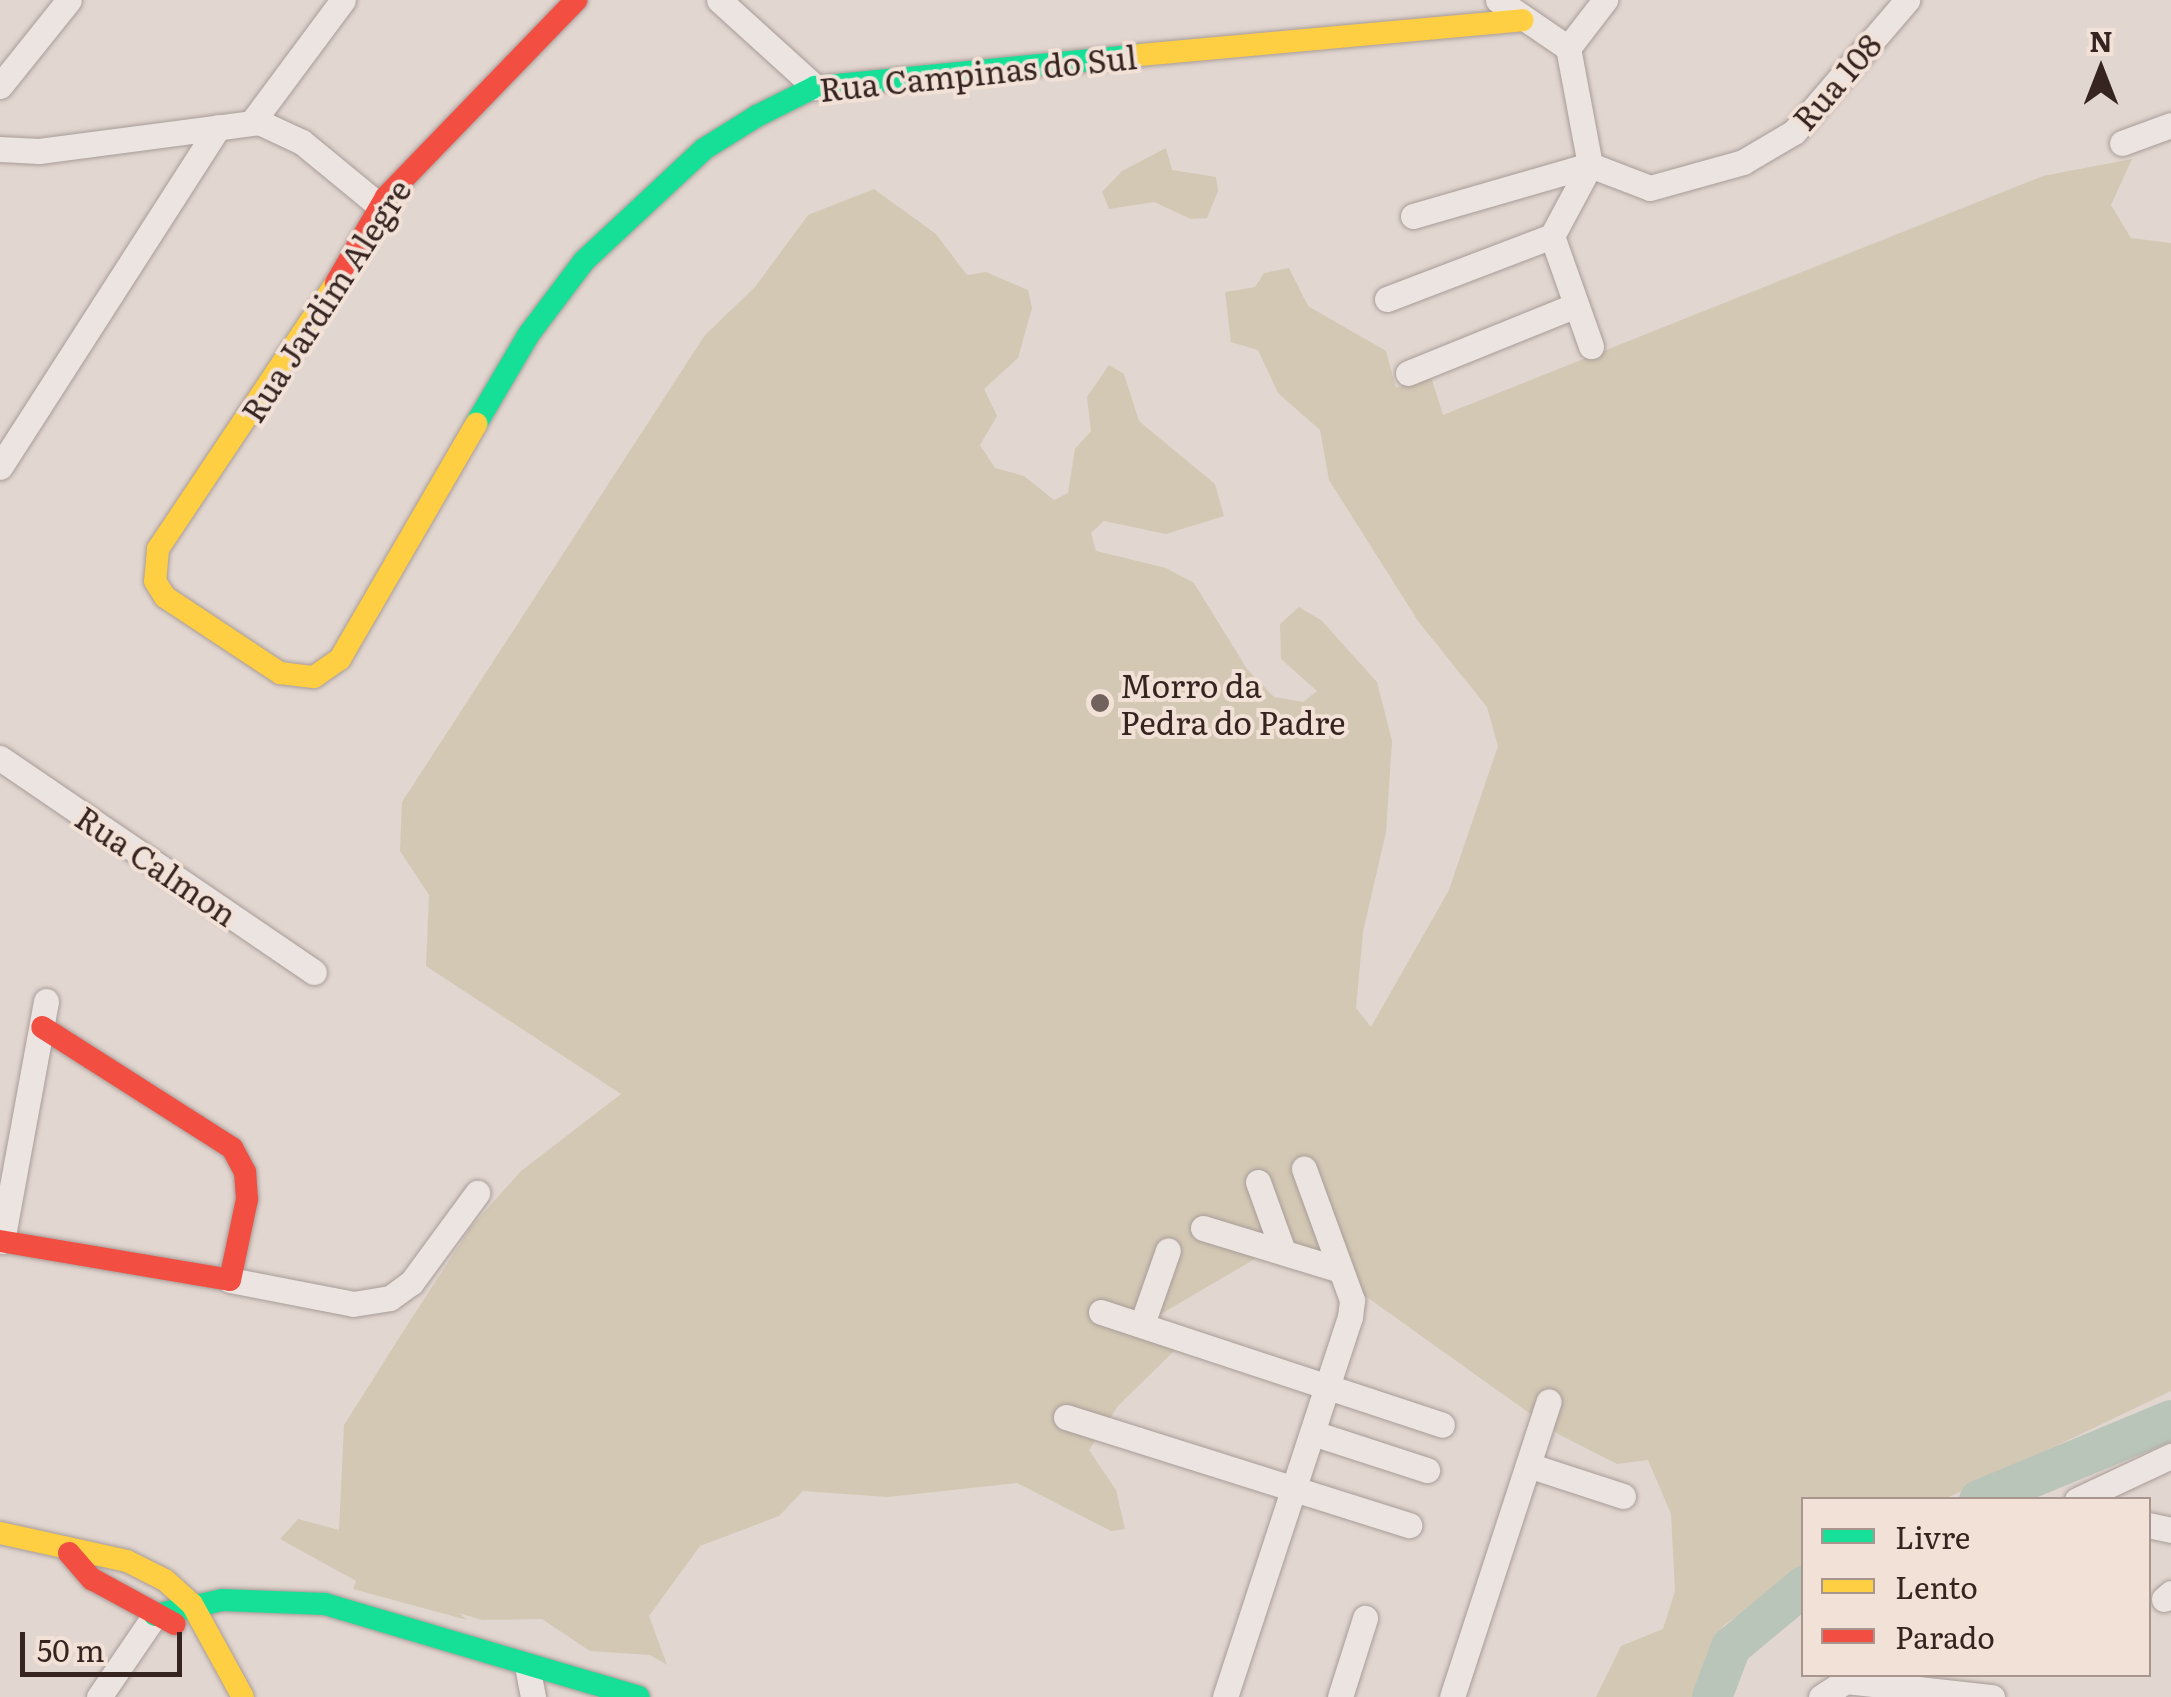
<!DOCTYPE html>
<style>
body{margin:0}
#map{position:relative;width:2171px;height:1697px;overflow:hidden;background:#e2d6d0;font-family:Literata,serif}
div>[style]{position:absolute}
.green>*{inset:0;background:#d3c8b4}
.river>*{height:40px;margin:-20px;padding:0 20px;transform-origin:20px;border-radius:20px;background:#bac5ba}
.roads{filter:drop-shadow(0 0 2px #a89c98) drop-shadow(0 0 2px #a89c98)}
.street>*{height:25px;margin:-12.5px;padding:0 12.5px;transform-origin:12.5px;border-radius:12.5px;background:#ebe4e0}
.fast>*{height:22px;margin:-11px;padding:0 11px;transform-origin:11px;border-radius:11px;background:#16e098}
.slow>*{height:22px;margin:-11px;padding:0 11px;transform-origin:11px;border-radius:11px;background:#ffcf43}
.jam>*{height:22px;margin:-11px;padding:0 11px;transform-origin:11px;border-radius:11px;background:#f24e42}
.dots>*{width:28px;height:28px;translate:-50% -50%;box-sizing:border-box;border:5px solid #f2e1d7;border-radius:50%}
span{translate:-50% -50%;white-space:nowrap;text-align:center;line-height:1.15;-webkit-text-stroke:8px #f2e1d7;paint-order:stroke}
.street-label{font-size:32px;color:#362421}
.poi-label{font-size:32px;color:#362421}
.left{translate:0 -50%;text-align:left}
.legend{position:absolute;left:1801px;top:1497px;width:350px;height:180px;box-sizing:border-box;background:#f2e1d7;border:2px solid #a7958e;margin:0;padding:12px 18px;list-style:none;font-size:30px;color:#362421}
.legend li{display:flex;align-items:center;gap:20px;height:50px}
.legend b{width:50px;border:2px solid #a7958e}
.north{position:absolute;left:2051px;top:20px;width:100px;height:100px;-webkit-text-stroke:8px #f2e1d7;paint-order:stroke;rotate:0deg;font-size:28px;font-weight:700;line-height:40px;text-align:center;color:#362421}
.north::after{content:'';display:block;margin:auto;width:35px;height:45px;background:#362421;clip-path:polygon(50% 0,100% 100%,50% 72%,0 100%)}
.scale{position:absolute;left:20px;top:1632px;width:162px;height:45px;box-sizing:border-box;border:5px solid #362421;border-top:0;padding-left:12px;font-size:30px;line-height:35px;white-space:nowrap;color:#362421;-webkit-text-stroke:8px #f2e1d7;paint-order:stroke}
</style>
<div id="map">
<div class="green">
<div style="clip-path:polygon(1166px 148px,1172px 170px,1216px 177px,1218px 191px,1207px 218px,1191px 219px,1154px 202px,1109px 209px,1102px 192px,1122px 171px)"></div>
<div style="clip-path:polygon(2132px 159px,2111px 205px,2131px 238px,2171px 243px,2171px 1391px,1945px 1499px,1804px 1500px,1803px 1570px,1723px 1626px,1696px 1697px,1596px 1697px,1621px 1646px,1663px 1629px,1675px 1591px,1671px 1514px,1648px 1460px,1617px 1464px,1560px 1435px,1287px 1240px,1156px 1317px,1176px 1349px,1118px 1406px,1089px 1450px,1116px 1490px,1125px 1529px,1111px 1531px,1017px 1483px,888px 1497px,803px 1491px,779px 1516px,700px 1546px,649px 1616px,667px 1665px,650px 1655px,590px 1651px,542px 1619px,482px 1620px,459px 1613px,467px 1620px,353px 1589px,356px 1581px,280px 1539px,298px 1519px,339px 1530px,344px 1425px,406px 1327px,471px 1227px,521px 1171px,621px 1094px,426px 966px,429px 895px,400px 851px,402px 802px,705px 335px,755px 287px,808px 215px,874px 189px,936px 234px,967px 275px,986px 272px,1028px 290px,1032px 308px,1018px 358px,984px 389px,997px 416px,980px 445px,995px 468px,1024px 476px,1054px 500px,1068px 493px,1075px 449px,1091px 431px,1087px 397px,1109px 365px,1124px 374px,1139px 421px,1215px 484px,1224px 516px,1166px 534px,1104px 521px,1091px 533px,1096px 551px,1166px 568px,1194px 583px,1247px 669px,1274px 697px,1303px 702px,1317px 691px,1281px 659px,1280px 624px,1299px 607px,1321px 620px,1377px 682px,1392px 741px,1386px 832px,1363px 932px,1356px 1008px,1371px 1027px,1449px 890px,1498px 746px,1487px 707px,1418px 621px,1329px 480px,1320px 430px,1278px 393px,1258px 350px,1231px 342px,1225px 292px,1255px 287px,1264px 273px,1289px 268px,1308px 306px,1386px 351px,1396px 388px,1430px 374px,1443px 415px,2043px 176px)"></div>
</div>
<div class="river">
<div style="left:1979px;top:1500px;width:208px;rotate:-22.6deg"></div>
<div style="left:1712px;top:1697px;width:53px;rotate:-69.2deg"></div>
<div style="left:1731px;top:1647px;width:95px;rotate:-39.9deg"></div>
</div>
<div class="roads">
<div class="street">
<div style="left:719px;top:0;width:130px;rotate:42.2deg"></div>
<div style="left:1498px;top:0;width:85px;rotate:34.4deg"></div>
<div style="left:1568px;top:48px;width:61px;rotate:-52.4deg"></div>
<div style="left:0;top:86px;width:110px;rotate:-51.3deg"></div>
<div style="left:253px;top:121px;width:151px;rotate:-53.4deg"></div>
<div style="left:2122px;top:143px;width:52px;rotate:-20.2deg"></div>
<div style="left:0;top:149px;width:39px;rotate:3deg"></div>
<div style="left:39px;top:151px;width:222px;rotate:-7.5deg"></div>
<div style="left:259px;top:122px;width:47px;rotate:24.9deg"></div>
<div style="left:302px;top:142px;width:101px;rotate:39.4deg"></div>
<div style="left:1413px;top:216px;width:184px;rotate:-16.1deg"></div>
<div style="left:1590px;top:165px;width:64px;rotate:21deg"></div>
<div style="left:1650px;top:188px;width:97px;rotate:-15.6deg"></div>
<div style="left:1743px;top:162px;width:59px;rotate:-30.5deg"></div>
<div style="left:1794px;top:132px;width:174px;rotate:-49.4deg"></div>
<div style="left:1552px;top:236px;width:117px;rotate:70.5deg"></div>
<div style="left:1387px;top:299px;width:177px;rotate:-20.9deg"></div>
<div style="left:1552px;top:236px;width:81px;rotate:-61.8deg"></div>
<div style="left:1590px;top:165px;width:119px;rotate:-100.6deg"></div>
<div style="left:1408px;top:373px;width:179px;rotate:-22deg"></div>
<div style="left:0;top:467px;width:404px;rotate:-57.3deg"></div>
<div style="left:0;top:758px;width:380px;rotate:34.3deg"></div>
<div style="left:1258px;top:1182px;width:73px;rotate:70.1deg"></div>
<div style="left:1203px;top:1228px;width:143px;rotate:17deg"></div>
<div style="left:2px;top:1241px;width:244px;rotate:-79.6deg"></div>
<div style="left:230px;top:1280px;width:125px;rotate:11deg"></div>
<div style="left:353px;top:1304px;width:37px;rotate:-9deg"></div>
<div style="left:390px;top:1298px;width:26px;rotate:-36deg"></div>
<div style="left:411px;top:1283px;width:112px;rotate:-53.7deg"></div>
<div style="left:1101px;top:1312px;width:359px;rotate:18.3deg"></div>
<div style="left:1142px;top:1324px;width:78px;rotate:-70.6deg"></div>
<div style="left:1066px;top:1417px;width:360px;rotate:17.5deg"></div>
<div style="left:1313px;top:1433px;width:120px;rotate:18deg"></div>
<div style="left:1528px;top:1465px;width:100px;rotate:18.1deg"></div>
<div style="left:2077px;top:1500px;width:104px;rotate:-25.1deg"></div>
<div style="left:2148px;top:1525px;width:24px;rotate:12deg"></div>
<div style="left:2164px;top:1599px;width:9px;rotate:-41deg"></div>
<div style="left:527px;top:1666px;width:32px;rotate:79deg"></div>
<div style="left:99px;top:1697px;width:99px;rotate:-55.7deg"></div>
<div style="left:1225px;top:1697px;width:400px;rotate:-71.8deg"></div>
<div style="left:1350px;top:1317px;width:17px;rotate:-83deg"></div>
<div style="left:1352px;top:1300px;width:140px;rotate:-110.1deg"></div>
<div style="left:1340px;top:1697px;width:83px;rotate:-72.4deg"></div>
<div style="left:1452px;top:1697px;width:311px;rotate:-71.9deg"></div>
<div style="left:1821px;top:1697px;width:30px;rotate:-33deg"></div>
<div style="left:1846px;top:1681px;width:147px;rotate:6.3deg"></div>
</div>
<div class="fast">
<div style="left:476px;top:424px;width:104px;rotate:-59.5deg"></div>
<div style="left:529px;top:334px;width:91px;rotate:-53deg"></div>
<div style="left:584px;top:261px;width:164px;rotate:-43deg"></div>
<div style="left:704px;top:149px;width:62px;rotate:-31.9deg"></div>
<div style="left:757px;top:116px;width:65px;rotate:-26.6deg"></div>
<div style="left:815px;top:87px;width:327px;rotate:-5.6deg"></div>
<div style="left:155px;top:1615px;width:69px;rotate:-12.6deg"></div>
<div style="left:222px;top:1600px;width:103px;rotate:2.2deg"></div>
<div style="left:325px;top:1604px;width:327px;rotate:16.5deg"></div>
</div>
<div class="slow">
<div style="left:1140px;top:55px;width:384px;rotate:-5.2deg"></div>
<div style="left:336px;top:283px;width:320px;rotate:123.8deg"></div>
<div style="left:158px;top:549px;width:32px;rotate:95deg"></div>
<div style="left:155px;top:581px;width:19px;rotate:58deg"></div>
<div style="left:165px;top:597px;width:138px;rotate:33.5deg"></div>
<div style="left:280px;top:673px;width:34px;rotate:7deg"></div>
<div style="left:314px;top:677px;width:32px;rotate:-35deg"></div>
<div style="left:340px;top:659px;width:272px;rotate:-59.9deg"></div>
<div style="left:0;top:1533px;width:130px;rotate:12.4deg"></div>
<div style="left:127px;top:1561px;width:42px;rotate:26.6deg"></div>
<div style="left:165px;top:1580px;width:36px;rotate:42deg"></div>
<div style="left:192px;top:1604px;width:106px;rotate:61.3deg"></div>
</div>
<div class="jam">
<div style="left:336px;top:283px;width:99px;rotate:-59.8deg"></div>
<div style="left:386px;top:197px;width:274px;rotate:-46deg"></div>
<div style="left:0;top:1241px;width:233px;rotate:9.6deg"></div>
<div style="left:230px;top:1280px;width:83px;rotate:-78.1deg"></div>
<div style="left:247px;top:1199px;width:27px;rotate:-94deg"></div>
<div style="left:245px;top:1172px;width:27px;rotate:-118deg"></div>
<div style="left:232px;top:1148px;width:225px;rotate:-147.5deg"></div>
<div style="left:69px;top:1553px;width:35px;rotate:49deg"></div>
<div style="left:92px;top:1579px;width:94px;rotate:28.5deg"></div>
</div>
</div>
<div class="dots">
<div style="left:1100px;top:703px;background:#72625e"></div>
</div>
<div class="street-label">
<span style="left:978px;top:72px;rotate:-6deg">Rua Campinas do Sul</span>
<span style="left:1836px;top:81px;rotate:-49deg">Rua 108</span>
<span style="left:325px;top:300px;rotate:-57deg">Rua Jardim Alegre</span>
<span style="left:157px;top:865px;rotate:34deg">Rua Calmon</span>
</div>
<div class="poi-label">
<span class="left" style="left:1120px;top:703px">Morro da<br>Pedra do Padre</span>
</div>
<ul class="legend">
<li><b style="height:12px;background:#16e098"></b>Livre</li>
<li><b style="height:12px;background:#ffcf43"></b>Lento</li>
<li><b style="height:12px;background:#f24e42"></b>Parado</li>
</ul>
<div class="north">N</div>
<div class="scale">50 m</div>
</div>
